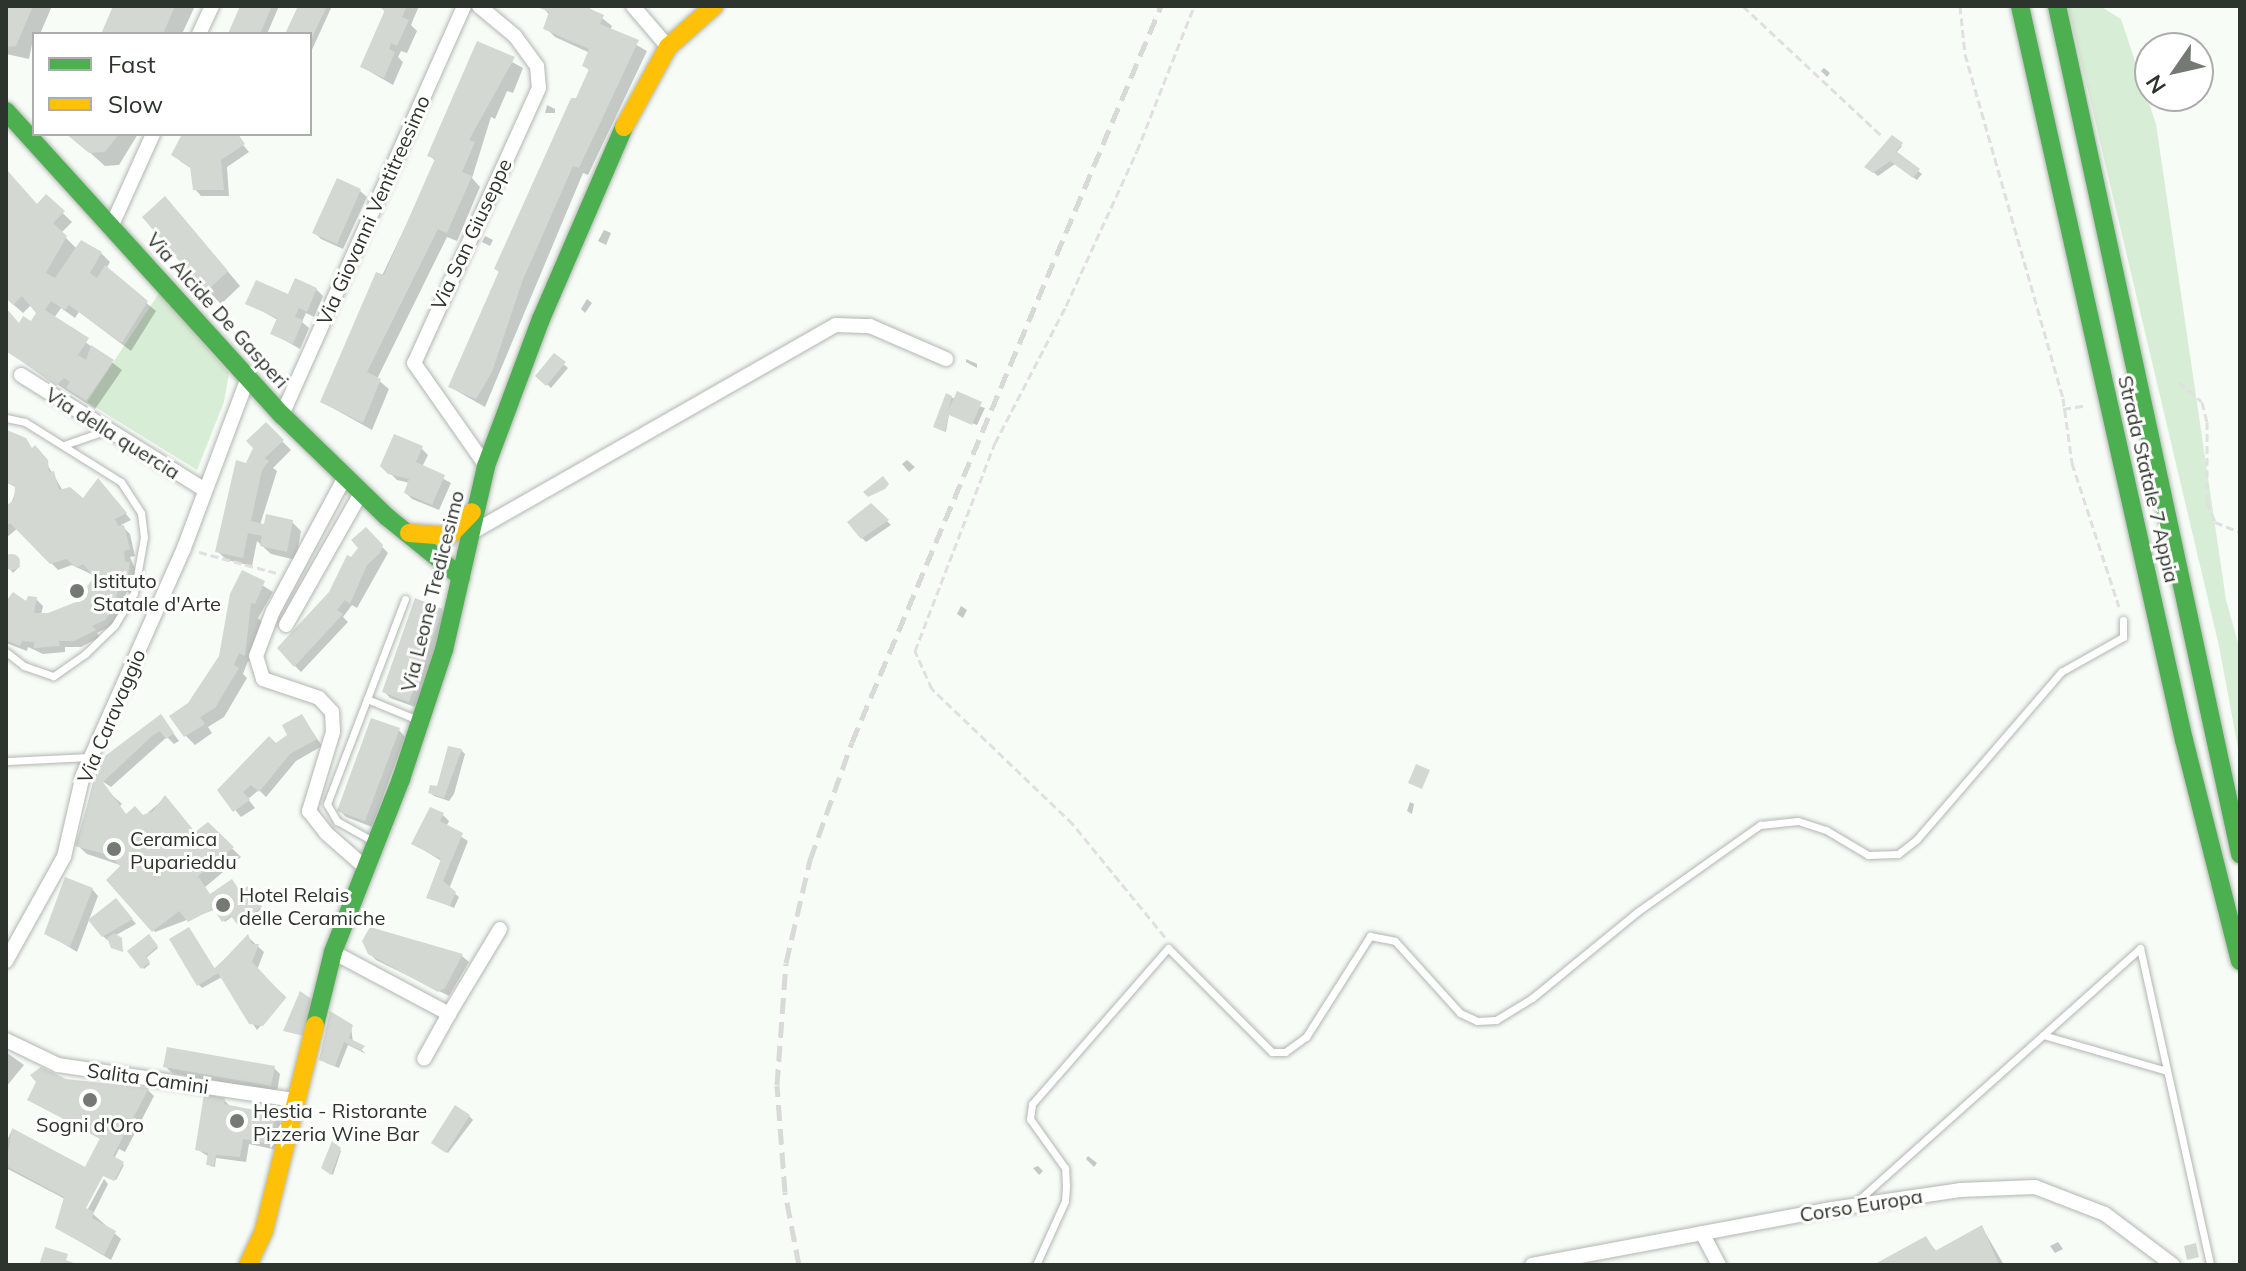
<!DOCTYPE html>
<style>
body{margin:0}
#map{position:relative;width:2246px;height:1271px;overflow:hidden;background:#f7fcf7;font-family:Mulish,sans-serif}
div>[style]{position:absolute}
.green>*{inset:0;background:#d8edd5}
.shadow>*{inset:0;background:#0003}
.building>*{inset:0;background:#d3d8d3}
.round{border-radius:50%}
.path>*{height:3px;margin-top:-1.5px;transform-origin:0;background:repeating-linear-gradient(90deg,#dee1de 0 8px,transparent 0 12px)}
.roads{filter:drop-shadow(0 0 2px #b2b6b2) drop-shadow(0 0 2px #b2b6b2)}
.lane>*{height:7px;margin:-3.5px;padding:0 3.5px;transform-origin:3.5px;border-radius:3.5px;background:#fefffe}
.street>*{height:14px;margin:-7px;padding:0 7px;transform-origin:7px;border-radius:7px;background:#fefffe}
.fast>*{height:18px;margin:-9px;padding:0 9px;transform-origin:9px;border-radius:9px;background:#4caf50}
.slow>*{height:18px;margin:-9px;padding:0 9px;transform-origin:9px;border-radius:9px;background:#ffc107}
.rail>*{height:5px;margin-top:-2.5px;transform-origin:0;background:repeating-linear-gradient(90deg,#d8dad8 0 16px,transparent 0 24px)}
.dots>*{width:22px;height:22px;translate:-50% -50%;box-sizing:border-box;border:4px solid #fff;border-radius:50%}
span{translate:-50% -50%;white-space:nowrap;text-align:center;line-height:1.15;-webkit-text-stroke:6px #fff;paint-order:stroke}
.street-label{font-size:20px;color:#2d332d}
.poi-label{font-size:20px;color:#2d332d}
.left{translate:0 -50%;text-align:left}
.frame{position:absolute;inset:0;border:8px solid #2d332d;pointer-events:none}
.legend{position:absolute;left:32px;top:32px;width:280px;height:104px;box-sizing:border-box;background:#fff;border:2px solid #abadab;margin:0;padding:10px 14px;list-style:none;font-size:24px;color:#2d332d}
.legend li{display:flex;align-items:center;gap:16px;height:40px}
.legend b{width:40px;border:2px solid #abadab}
.north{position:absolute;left:2134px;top:32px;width:80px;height:80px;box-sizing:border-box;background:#fff;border:2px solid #abadab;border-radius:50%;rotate:236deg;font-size:22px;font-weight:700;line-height:32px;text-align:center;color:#2d332d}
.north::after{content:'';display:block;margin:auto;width:28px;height:36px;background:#747974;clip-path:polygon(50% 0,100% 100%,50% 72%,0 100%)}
</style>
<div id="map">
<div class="green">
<div style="clip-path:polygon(2068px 6px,2100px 6px,2121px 19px,2156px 124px,2226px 600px,2240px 650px,2240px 759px,2219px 646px)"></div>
<div style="clip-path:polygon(159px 293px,229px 373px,224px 402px,197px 470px,87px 402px)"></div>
</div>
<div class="shadow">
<div style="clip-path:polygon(6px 6px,52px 6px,40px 34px,34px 34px,29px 59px,6px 54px)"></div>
<div style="clip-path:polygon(115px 6px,195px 6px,182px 34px,103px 34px)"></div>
<div style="clip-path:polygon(241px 6px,279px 6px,267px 34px,228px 34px)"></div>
<div style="clip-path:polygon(300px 6px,332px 6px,310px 54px,310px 34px,287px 34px)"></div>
<div style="clip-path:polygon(380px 6px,419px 6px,411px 25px,417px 31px,407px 53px,401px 51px,398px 57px,403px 62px,393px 85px,362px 67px,386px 13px)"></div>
<div style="clip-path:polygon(542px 6px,587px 6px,612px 26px,610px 30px,647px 51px,588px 175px,583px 173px,485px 407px,450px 387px,500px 273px,496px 269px,590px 71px,584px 66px,590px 53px,555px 37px,546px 28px,550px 16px)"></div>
<div style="clip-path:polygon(478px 43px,523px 68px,513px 93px,507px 91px,495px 119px,491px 117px,472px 178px,480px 187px,457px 241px,447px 237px,377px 379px,389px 389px,372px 430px,322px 402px,436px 162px,430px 155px)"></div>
<div style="clip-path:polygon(1824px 68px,1830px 73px,1827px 77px,1821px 71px)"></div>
<div style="clip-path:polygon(547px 105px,555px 109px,555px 113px,545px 113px)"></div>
<div style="clip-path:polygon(69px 134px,138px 134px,119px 165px,105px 166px)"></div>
<div style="clip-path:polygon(184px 134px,234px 134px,249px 152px,227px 167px,229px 196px,201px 196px,195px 189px,192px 169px,180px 161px)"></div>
<div style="clip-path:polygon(1893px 138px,1902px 146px,1896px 153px,1922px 174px,1917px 180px,1895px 164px,1878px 176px,1871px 170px)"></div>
<div style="clip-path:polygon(6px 172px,37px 207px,46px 197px,72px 222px,61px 233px,77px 249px,101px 253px,110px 262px,106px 269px,156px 311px,131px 351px,79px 312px,75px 318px,61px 308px,54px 318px,122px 370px,95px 409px,6px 351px,6px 311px,20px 325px,31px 324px,38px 313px,32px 304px,23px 313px,6px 298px)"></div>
<div style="clip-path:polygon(360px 191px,367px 197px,343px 249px,321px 239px,315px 233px)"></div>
<div style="clip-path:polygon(178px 212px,240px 286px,221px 304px,172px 253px)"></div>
<div style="clip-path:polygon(604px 230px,611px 233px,606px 245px,598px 241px)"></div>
<div style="clip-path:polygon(485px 236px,493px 240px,490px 246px,482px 242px)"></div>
<div style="clip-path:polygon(316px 289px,323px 296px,314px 317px,306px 313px,302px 322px,309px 328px,300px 349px,272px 333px,278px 320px,248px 303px)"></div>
<div style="clip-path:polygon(587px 299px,592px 303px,585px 313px,581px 309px)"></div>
<div style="clip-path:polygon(554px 356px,568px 368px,551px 388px,538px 376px)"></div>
<div style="clip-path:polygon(966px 359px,977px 364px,977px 368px,966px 362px)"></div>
<div style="clip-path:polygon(950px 397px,985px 408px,977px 425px,949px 414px,946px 432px,936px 426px)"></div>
<div style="clip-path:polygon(266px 425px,291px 450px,273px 468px,277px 471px,260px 525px,292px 522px,301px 531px,296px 560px,271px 554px,257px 541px,252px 566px,227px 560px,217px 551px)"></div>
<div style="clip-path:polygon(6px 432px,41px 454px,63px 491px,83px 501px,104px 487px,131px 520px,121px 525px,130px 534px,135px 556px,130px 557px,136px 571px,132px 593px,127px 592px,121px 604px,125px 607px,111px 626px,97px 633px,100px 637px,81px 647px,65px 647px,65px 652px,43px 654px,28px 647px,27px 651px,6px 643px,6px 604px,36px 599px,43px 606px,41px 615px,58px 613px,77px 603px,97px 577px,72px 565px,58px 570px,18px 528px,6px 538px,6px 517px,17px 488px,6px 482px)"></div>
<div style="clip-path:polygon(421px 448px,428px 455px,422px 467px,451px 483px,439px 510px,412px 499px,406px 493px,410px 483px,397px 480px,383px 466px)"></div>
<div style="clip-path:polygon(907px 460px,915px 467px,909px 472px,902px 464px)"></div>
<div style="clip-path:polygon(871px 505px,891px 525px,866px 542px,862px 538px)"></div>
<div style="clip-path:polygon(366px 530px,388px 553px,357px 608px,352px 605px,343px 617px,348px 622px,301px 672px,295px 666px,330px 593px,361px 548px)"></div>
<div style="clip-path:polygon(8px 554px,20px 566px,13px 573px,6px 564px)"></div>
<div style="clip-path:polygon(243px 573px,273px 592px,258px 618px,262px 622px,254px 663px,248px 661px,243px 674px,247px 678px,224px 717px,208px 727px,212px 733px,195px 745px,186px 736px,189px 705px,221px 657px)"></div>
<div style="clip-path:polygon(961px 606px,967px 610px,963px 618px,957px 614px)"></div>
<div style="clip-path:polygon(442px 610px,448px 617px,415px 707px,390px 698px,384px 691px)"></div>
<div style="clip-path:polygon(302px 716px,322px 746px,296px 761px,266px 797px,259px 790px,248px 799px,255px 808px,241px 817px,219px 790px,289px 736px)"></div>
<div style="clip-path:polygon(161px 717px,179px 741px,174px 744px,167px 737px,111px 787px,102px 781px,95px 775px,103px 760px)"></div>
<div style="clip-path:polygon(399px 730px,405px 737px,372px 827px,346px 817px,340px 811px)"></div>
<div style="clip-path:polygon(461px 750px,465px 754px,454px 794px,449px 801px,434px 796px,430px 792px,438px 789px)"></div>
<div style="clip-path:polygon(94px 779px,122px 804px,118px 808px,126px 817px,143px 817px,165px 798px,196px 834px,208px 825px,241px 857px,204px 888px,210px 896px,248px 888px,262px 909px,239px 924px,233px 916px,225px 922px,216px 909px,155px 932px,144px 918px,123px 866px,87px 854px,77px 845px)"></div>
<div style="clip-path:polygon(1410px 802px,1414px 804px,1412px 814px,1407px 811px)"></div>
<div style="clip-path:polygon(443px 815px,449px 821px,446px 827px,468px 841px,449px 889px,459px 897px,454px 908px,428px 897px,443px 862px,414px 844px)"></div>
<div style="clip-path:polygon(92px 889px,98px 896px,77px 952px,46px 933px)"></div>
<div style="clip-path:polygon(120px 905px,136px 924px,107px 940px,103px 936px)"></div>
<div style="clip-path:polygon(371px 929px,462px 956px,469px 962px,449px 996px,376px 960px,369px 953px)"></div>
<div style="clip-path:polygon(149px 937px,158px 948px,146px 958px,150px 964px,144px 969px,130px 952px)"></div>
<div style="clip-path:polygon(248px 937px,264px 952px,257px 970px,286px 997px,257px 1030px,222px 977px,202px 988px,198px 984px)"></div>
<div style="clip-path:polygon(351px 1027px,353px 1042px,366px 1054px,348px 1045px,339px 1068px,326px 1063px,322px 1059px)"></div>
<div style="clip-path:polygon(6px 1052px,24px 1065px,6px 1087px)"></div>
<div style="clip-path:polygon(166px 1067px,274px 1068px,280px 1074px,277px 1092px,172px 1073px)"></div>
<div style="clip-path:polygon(66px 1081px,148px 1090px,154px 1096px,125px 1152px,119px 1149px,114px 1159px,124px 1165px,116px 1180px,88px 1166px,102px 1140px,29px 1099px)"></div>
<div style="clip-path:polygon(224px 1100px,231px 1107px,274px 1116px,280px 1122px,277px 1150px,249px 1144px,246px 1162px,216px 1158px,215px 1167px,210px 1166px,209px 1157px,197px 1149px)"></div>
<div style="clip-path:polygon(469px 1116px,473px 1120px,448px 1153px,433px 1142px)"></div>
<div style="clip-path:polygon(12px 1130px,83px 1218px,104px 1179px,108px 1184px,93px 1214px,121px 1239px,111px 1260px,57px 1228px,65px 1199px,6px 1168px,6px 1142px)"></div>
<div style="clip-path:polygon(333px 1144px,341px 1151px,333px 1175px,323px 1167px)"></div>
<div style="clip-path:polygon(1088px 1156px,1097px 1163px,1094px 1167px,1086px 1159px)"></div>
<div style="clip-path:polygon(1038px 1166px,1043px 1171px,1039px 1175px,1033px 1168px)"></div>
<div style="clip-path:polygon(1982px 1227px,2004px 1265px,1877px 1265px,1926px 1239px,1937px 1252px)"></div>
<div style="clip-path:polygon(2058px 1242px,2063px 1249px,2055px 1253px,2050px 1246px)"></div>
</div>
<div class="building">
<div style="clip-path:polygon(6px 6px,33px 6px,16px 46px,6px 47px)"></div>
<div style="clip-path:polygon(113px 6px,175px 6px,163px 34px,101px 34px)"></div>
<div style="clip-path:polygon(240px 6px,272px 6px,260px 34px,228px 34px)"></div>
<div style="clip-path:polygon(298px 6px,327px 6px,310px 42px,310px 34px,285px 34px)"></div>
<div style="clip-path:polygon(376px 6px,407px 6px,402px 17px,409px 20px,397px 46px,391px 43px,389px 49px,395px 52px,384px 78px,360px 67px,385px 10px)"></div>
<div style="clip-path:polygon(535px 6px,584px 6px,604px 15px,600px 24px,639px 40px,579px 168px,573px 166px,522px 282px,492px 372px,476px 399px,448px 387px,499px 271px,494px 269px,571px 98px,576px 98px,589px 69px,582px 66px,589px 49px,543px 29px,549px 12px)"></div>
<div style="clip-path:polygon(477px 41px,515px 57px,469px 140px,475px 142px,462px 172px,472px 176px,447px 233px,438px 229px,367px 372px,381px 379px,363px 423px,320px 402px,376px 272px,384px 275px,430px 170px,435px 159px,427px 156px)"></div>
<div style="clip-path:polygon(66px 134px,119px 134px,105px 152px,89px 153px)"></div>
<div style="clip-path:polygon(182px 134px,238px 134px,245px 144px,221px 160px,224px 190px,193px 190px,190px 167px,171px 155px)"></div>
<div style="clip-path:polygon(1892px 135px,1903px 143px,1896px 151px,1920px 169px,1913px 178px,1890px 161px,1873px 173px,1864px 167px)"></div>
<div style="clip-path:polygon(6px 169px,37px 204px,46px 194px,65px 211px,53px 223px,67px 236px,46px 273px,55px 278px,81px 240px,102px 252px,90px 273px,97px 278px,105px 265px,148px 301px,122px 343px,69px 305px,65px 310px,51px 301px,45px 310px,89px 338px,78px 355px,86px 360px,91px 345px,114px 360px,86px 401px,66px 388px,70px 382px,64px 378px,56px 386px,6px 350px,6px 308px,19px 323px,23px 316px,31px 321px,36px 313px,22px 296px,13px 305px,6px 298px)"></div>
<div style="clip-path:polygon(337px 178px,361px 189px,337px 244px,312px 233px)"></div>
<div style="clip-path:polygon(165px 196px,228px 271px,206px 292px,142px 217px)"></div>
<div style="clip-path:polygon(295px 278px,317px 288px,307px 312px,299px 308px,295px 317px,303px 320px,293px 344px,270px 334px,277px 318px,245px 304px,256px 280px,288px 294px)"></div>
<div style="clip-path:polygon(554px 353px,566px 362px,546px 386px,535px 376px)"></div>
<div style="clip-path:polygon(957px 391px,982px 402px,972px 425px,949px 415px,945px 432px,933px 427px,946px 393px,952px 396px,948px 411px)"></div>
<div style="clip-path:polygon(266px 422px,284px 440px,265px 458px,269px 461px,262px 470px,251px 521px,264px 524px,266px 514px,293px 520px,287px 552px,260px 546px,262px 536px,248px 533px,243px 558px,215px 552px,236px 460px,246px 463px,253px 448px,246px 441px)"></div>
<div style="clip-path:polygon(7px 430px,26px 438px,32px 448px,35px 445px,48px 460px,49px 472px,54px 471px,59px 490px,70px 487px,83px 498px,98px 478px,127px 513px,115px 519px,118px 526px,124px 525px,130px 549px,124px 551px,125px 562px,130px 562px,126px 587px,120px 586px,116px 596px,120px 600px,105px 620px,92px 626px,96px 630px,74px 641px,59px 641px,60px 646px,34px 648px,34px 642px,22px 641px,20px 646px,6px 640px,6px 601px,13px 592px,26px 601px,28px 596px,37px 597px,34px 613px,48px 613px,76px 602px,94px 577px,83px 564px,77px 568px,66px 559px,50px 564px,10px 523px,6px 526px,6px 506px,14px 500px,15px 486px,6px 483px)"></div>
<div style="clip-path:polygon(394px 434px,423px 446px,416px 462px,445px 475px,432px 505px,404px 493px,409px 479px,388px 474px,380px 466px)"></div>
<div style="clip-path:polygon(883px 476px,889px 484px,885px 489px,868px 497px,863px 492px)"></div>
<div style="clip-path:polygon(871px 503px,889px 520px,861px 539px,847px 522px)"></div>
<div style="clip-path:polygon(366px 527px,383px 545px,380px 553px,367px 565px,350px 604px,345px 600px,337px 610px,343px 614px,294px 667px,277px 648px,329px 592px,347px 555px,351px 557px,358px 548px,351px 540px)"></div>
<div class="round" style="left:4px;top:554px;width:16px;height:16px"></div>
<div style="clip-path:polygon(242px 570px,265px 581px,255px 604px,251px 603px,245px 656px,239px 653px,234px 665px,239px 668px,215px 708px,200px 717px,205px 724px,184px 737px,169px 716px,188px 703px,219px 656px,230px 594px)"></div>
<div style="clip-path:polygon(415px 598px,443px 609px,409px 702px,382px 692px)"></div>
<div style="clip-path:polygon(161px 714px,174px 733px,166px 739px,160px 731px,152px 736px,103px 782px,126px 814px,135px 806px,143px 815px,153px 811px,165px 795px,195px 832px,208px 822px,234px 847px,198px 876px,210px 894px,232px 879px,240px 891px,248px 886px,262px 907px,237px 924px,231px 916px,222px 922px,213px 909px,188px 922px,179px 911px,152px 932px,106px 880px,120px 866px,109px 855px,75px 846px,101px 759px)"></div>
<div style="clip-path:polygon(302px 714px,317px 739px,290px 754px,259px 792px,251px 785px,243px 792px,250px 800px,233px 812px,217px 790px,269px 736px,276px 743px,287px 735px,282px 725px)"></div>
<div style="clip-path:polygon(371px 718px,400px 728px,365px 821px,337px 811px)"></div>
<div style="clip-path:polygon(448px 746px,462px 749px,444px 798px,428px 793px,430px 785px,437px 786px)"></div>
<div style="clip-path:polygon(1416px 764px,1430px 770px,1422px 789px,1408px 783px)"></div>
<div style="clip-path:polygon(430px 807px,444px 813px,440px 821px,463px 833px,443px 881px,456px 892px,450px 906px,426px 898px,441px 859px,411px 844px)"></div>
<div style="clip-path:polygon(65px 877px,93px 888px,70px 947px,44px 934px)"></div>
<div style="clip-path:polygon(116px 898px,133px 919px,102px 937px,88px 920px)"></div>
<div style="clip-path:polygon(189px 927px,215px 969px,248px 934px,252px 944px,259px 944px,252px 962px,286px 998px,263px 1026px,249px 1024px,218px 973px,197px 986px,169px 939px)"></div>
<div style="clip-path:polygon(370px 927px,463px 954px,445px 988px,438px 992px,368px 954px,362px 941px)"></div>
<div style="clip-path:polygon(114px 933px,122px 938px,123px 952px,111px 948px,107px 938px)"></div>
<div style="clip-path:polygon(149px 934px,158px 946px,146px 956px,150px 962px,141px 969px,127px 951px)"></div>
<div style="clip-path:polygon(300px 991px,313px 1000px,304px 1036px,283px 1031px)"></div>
<div style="clip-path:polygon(330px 1011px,353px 1025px,349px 1038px,365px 1046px,361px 1051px,344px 1042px,335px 1066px,319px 1060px)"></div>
<div style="clip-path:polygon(167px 1047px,275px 1066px,271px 1086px,163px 1067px)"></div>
<div style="clip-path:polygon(41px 1067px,66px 1079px,149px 1088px,113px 1156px,124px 1162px,114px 1181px,103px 1176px,86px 1208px,94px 1212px,92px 1218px,116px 1231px,104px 1255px,55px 1228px,64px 1197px,6px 1166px,12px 1128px,85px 1167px,100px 1138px,27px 1100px,36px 1082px,30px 1075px)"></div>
<div style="clip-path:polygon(204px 1094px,225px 1098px,224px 1104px,275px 1114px,271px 1144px,243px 1139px,240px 1157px,216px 1155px,214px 1166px,206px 1165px,208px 1153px,195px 1150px)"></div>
<div style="clip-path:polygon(455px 1105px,470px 1115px,446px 1153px,431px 1143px)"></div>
<div style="clip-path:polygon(332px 1141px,341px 1148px,331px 1175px,321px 1168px)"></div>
<div style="clip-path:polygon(1982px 1225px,1999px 1265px,1873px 1265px,1926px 1236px,1935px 1251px)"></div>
<div style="clip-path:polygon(2196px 1243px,2199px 1257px,2187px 1260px,2184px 1246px)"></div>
<div style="clip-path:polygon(45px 1247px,68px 1254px,66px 1260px,79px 1265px,39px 1265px)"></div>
</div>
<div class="path">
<div style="left:1743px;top:6px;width:190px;rotate:43.1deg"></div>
<div style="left:1960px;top:6px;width:48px;rotate:84.1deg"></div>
<div style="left:1965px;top:54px;width:358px;rotate:74.1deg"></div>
<div style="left:2063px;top:398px;width:66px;rotate:82.1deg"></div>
<div style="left:2072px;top:463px;width:151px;rotate:71.9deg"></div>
<div style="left:2179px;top:382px;width:30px;rotate:41deg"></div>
<div style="left:2202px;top:402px;width:21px;rotate:76deg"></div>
<div style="left:2207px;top:422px;width:80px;rotate:90deg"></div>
<div style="left:2207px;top:502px;width:22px;rotate:68deg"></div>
<div style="left:2215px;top:522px;width:27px;rotate:22deg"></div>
<div style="left:2063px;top:409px;width:24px;rotate:-9deg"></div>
<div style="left:199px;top:552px;width:81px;rotate:15.1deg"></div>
<div style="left:1165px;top:937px;width:146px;rotate:-129.2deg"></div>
<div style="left:1073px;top:824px;width:195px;rotate:-136.2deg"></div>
<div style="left:932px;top:689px;width:42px;rotate:-114.1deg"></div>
<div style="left:915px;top:651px;width:223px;rotate:-69deg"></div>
<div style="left:995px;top:443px;width:154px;rotate:-62.6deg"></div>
<div style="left:1066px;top:306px;width:170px;rotate:-65.4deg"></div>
<div style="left:1137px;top:151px;width:156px;rotate:-68.5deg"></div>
</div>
<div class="roads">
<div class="lane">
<div style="left:6px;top:418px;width:19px;rotate:12deg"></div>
<div style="left:25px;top:422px;width:113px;rotate:32deg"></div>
<div style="left:121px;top:482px;width:37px;rotate:57deg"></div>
<div style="left:141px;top:513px;width:24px;rotate:83deg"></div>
<div style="left:144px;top:537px;width:57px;rotate:100.1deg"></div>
<div style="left:134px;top:593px;width:37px;rotate:121deg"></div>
<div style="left:115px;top:625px;width:42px;rotate:136deg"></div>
<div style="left:85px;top:654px;width:39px;rotate:145deg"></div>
<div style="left:53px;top:676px;width:31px;rotate:-161deg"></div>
<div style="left:24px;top:666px;width:23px;rotate:-142deg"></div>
<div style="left:64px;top:445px;width:46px;rotate:-19.2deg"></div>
<div style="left:405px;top:599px;width:107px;rotate:110.8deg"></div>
<div style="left:367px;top:699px;width:55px;rotate:22.4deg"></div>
<div style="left:367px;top:699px;width:112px;rotate:110.9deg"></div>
<div style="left:327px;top:804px;width:20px;rotate:60deg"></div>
<div style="left:337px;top:821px;width:41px;rotate:29.1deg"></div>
<div style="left:6px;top:761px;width:85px;rotate:-2.7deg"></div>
<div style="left:2043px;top:1035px;width:129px;rotate:16.2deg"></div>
<div style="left:1854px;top:1204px;width:384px;rotate:-41.8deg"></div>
<div style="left:2140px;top:948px;width:325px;rotate:77.5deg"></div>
<div style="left:1036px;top:1265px;width:70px;rotate:-65.6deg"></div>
<div style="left:1065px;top:1201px;width:16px;rotate:-86deg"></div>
<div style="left:1066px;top:1185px;width:17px;rotate:-93deg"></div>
<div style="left:1065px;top:1168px;width:60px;rotate:-125.5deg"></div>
<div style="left:1030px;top:1119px;width:15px;rotate:-82deg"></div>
<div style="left:1032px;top:1104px;width:207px;rotate:-48.9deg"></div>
<div style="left:1168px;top:948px;width:147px;rotate:45deg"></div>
<div style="left:1272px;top:1052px;width:13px"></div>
<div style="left:1285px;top:1052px;width:26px;rotate:-36deg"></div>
<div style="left:1306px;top:1037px;width:120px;rotate:-57.6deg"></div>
<div style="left:1370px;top:936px;width:25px;rotate:11deg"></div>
<div style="left:1395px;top:941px;width:97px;rotate:47.9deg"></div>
<div style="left:1460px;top:1013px;width:19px;rotate:25deg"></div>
<div style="left:1477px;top:1021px;width:19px;rotate:-3deg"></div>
<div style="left:1496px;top:1020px;width:42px;rotate:-31.4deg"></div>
<div style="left:1532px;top:998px;width:136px;rotate:-39.3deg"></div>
<div style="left:1637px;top:912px;width:151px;rotate:-35.3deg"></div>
<div style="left:1760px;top:825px;width:38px;rotate:-6deg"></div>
<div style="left:1798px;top:821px;width:29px;rotate:18deg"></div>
<div style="left:1826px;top:830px;width:49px;rotate:30.8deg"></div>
<div style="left:1868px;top:855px;width:30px;rotate:-2deg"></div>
<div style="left:1898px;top:854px;width:24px;rotate:-38deg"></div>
<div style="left:1917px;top:839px;width:221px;rotate:-49.2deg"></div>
<div style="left:2061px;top:672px;width:71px;rotate:-29.4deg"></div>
<div style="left:2123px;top:637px;width:17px;rotate:-90deg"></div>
</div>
<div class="street">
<div style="left:479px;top:6px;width:47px;rotate:39.8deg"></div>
<div style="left:515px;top:36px;width:37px;rotate:54deg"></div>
<div style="left:537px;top:66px;width:22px;rotate:85deg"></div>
<div style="left:539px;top:88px;width:302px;rotate:114.4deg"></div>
<div style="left:414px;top:363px;width:126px;rotate:55deg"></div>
<div style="left:633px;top:6px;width:54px;rotate:49.5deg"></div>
<div style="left:199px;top:34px;width:31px;rotate:-65deg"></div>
<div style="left:112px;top:225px;width:100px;rotate:-65.7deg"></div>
<div style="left:21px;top:375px;width:217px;rotate:32deg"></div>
<div style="left:282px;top:415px;width:448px;rotate:-66deg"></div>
<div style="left:345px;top:477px;width:152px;rotate:118.2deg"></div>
<div style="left:273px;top:611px;width:48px;rotate:110.7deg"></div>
<div style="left:256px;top:656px;width:24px;rotate:73deg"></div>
<div style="left:263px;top:679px;width:59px;rotate:18.7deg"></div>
<div style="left:319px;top:698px;width:19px;rotate:47deg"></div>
<div style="left:332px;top:712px;width:20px;rotate:87deg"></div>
<div style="left:333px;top:732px;width:83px;rotate:106.9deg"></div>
<div style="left:309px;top:811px;width:28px;rotate:52deg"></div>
<div style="left:326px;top:833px;width:55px;rotate:41.3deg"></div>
<div style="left:471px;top:533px;width:420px;rotate:-29.7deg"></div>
<div style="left:836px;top:325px;width:34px;rotate:2deg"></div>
<div style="left:870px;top:326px;width:83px;rotate:23.5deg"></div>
<div style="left:286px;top:625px;width:152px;rotate:-60.4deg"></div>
<div style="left:333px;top:952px;width:132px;rotate:28.1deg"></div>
<div style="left:449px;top:1014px;width:51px;rotate:119.1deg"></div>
<div style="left:6px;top:961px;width:119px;rotate:-60.9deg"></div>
<div style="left:64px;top:857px;width:84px;rotate:-77deg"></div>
<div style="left:83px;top:775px;width:248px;rotate:-66deg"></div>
<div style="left:184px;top:548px;width:182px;rotate:-69.4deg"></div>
<div style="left:449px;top:1014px;width:99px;rotate:-59deg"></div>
<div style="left:6px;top:1040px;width:58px;rotate:25.7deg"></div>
<div style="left:58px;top:1065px;width:240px;rotate:8.4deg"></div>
<div style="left:1702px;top:1233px;width:36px;rotate:62deg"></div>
<div style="left:1532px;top:1265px;width:305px;rotate:-10.6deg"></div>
<div style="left:1832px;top:1209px;width:129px;rotate:-8.4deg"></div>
<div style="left:1960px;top:1190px;width:75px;rotate:-2.3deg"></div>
<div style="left:2035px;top:1187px;width:75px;rotate:21.1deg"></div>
<div style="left:2105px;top:1214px;width:85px;rotate:36.9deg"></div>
</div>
<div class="fast">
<div style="left:2020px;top:6px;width:752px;rotate:77.41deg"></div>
<div style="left:2184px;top:740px;width:228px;rotate:75.8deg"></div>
<div style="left:2057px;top:6px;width:868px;rotate:77.82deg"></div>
<div style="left:6px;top:111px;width:411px;rotate:47.8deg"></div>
<div style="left:282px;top:415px;width:146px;rotate:44.2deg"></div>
<div style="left:387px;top:517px;width:95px;rotate:39deg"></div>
<div style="left:315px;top:1025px;width:75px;rotate:-76.1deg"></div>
<div style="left:333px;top:952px;width:186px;rotate:-68.5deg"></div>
<div style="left:401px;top:779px;width:136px;rotate:-71.6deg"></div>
<div style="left:444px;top:650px;width:189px;rotate:-77.1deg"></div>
<div style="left:486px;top:466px;width:157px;rotate:-69.5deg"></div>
<div style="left:541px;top:319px;width:209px;rotate:-66.6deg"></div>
</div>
<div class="slow">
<div style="left:624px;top:127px;width:91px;rotate:-61.2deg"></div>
<div style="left:668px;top:47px;width:62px;rotate:-41.7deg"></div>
<div style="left:409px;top:533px;width:40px;rotate:4.3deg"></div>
<div style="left:449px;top:536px;width:33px;rotate:-46deg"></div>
<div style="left:248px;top:1265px;width:38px;rotate:-65deg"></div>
<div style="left:264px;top:1230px;width:211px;rotate:-76deg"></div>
</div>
</div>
<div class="rail">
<div style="left:799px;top:1265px;width:74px;rotate:-100.9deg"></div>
<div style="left:785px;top:1192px;width:107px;rotate:-94.3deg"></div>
<div style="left:777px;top:1085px;width:122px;rotate:-85.8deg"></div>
<div style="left:786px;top:963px;width:106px;rotate:-76.9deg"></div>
<div style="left:810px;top:860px;width:125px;rotate:-70.4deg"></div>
<div style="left:852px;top:742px;width:798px;rotate:-67.23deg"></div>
</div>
<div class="dots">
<div style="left:77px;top:591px;background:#747974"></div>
<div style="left:114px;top:849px;background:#747974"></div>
<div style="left:223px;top:905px;background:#747974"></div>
<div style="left:90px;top:1100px;background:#747974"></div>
<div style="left:237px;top:1121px;background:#747974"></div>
</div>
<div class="street-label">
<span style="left:373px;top:210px;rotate:-66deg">Via Giovanni Ventitreesimo</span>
<span style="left:471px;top:234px;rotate:-65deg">Via San Giuseppe</span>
<span style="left:218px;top:310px;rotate:48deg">Via Alcide De Gasperi</span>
<span style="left:113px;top:433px;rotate:32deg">Via della quercia</span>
<span style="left:2149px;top:479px;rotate:77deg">Strada Statale 7 Appia</span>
<span style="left:432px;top:591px;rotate:-76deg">Via Leone Tredicesimo</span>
<span style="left:111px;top:716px;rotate:-67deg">Via Caravaggio</span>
<span style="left:148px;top:1078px;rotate:8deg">Salita Camini</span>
<span style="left:1861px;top:1205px;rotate:-9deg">Corso Europa</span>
</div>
<div class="poi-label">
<span class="left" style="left:93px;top:592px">Istituto<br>Statale d'Arte</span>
<span class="left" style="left:130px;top:850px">Ceramica<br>Puparieddu</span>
<span class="left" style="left:239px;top:906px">Hotel Relais<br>delle Ceramiche</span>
<span class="left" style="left:253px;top:1122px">Hestia - Ristorante<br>Pizzeria Wine Bar</span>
<span style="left:90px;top:1124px">Sogni d'Oro</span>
</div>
<div class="frame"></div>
<ul class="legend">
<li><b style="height:10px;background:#4caf50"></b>Fast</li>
<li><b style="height:10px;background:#ffc107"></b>Slow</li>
</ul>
<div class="north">N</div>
</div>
